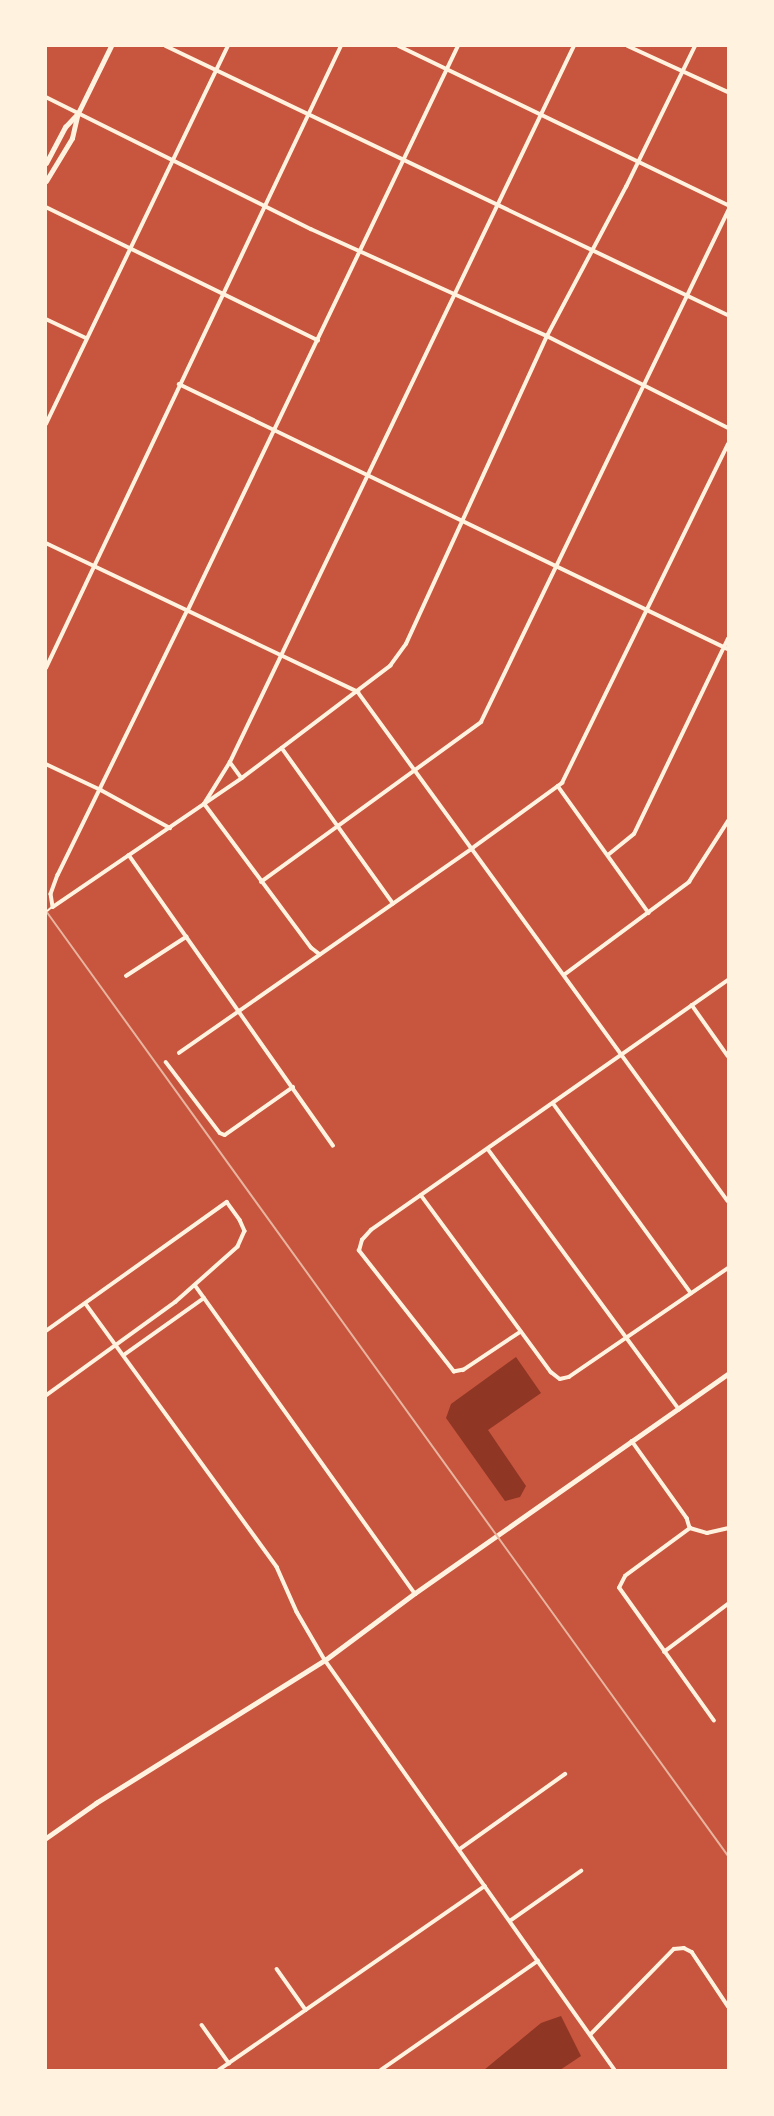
<!DOCTYPE html>
<style>
body{margin:0}
#map{position:relative;width:774px;height:2116px;overflow:hidden;background:#c8553d;font-family:"Fira Sans Condensed",sans-serif}
div>[style]{position:absolute}
.water>*{inset:0;background:#8f3625}
.service>*{height:2px;margin:-1px;padding:0 1px;transform-origin:1px;border-radius:1px;background:#fff3e0}
.minor>*{height:3.5px;margin:-1.75px;padding:0 1.75px;transform-origin:1.75px;border-radius:1.75px;background:#fff3e0}
.tertiary>*{height:3.5px;margin:-1.75px;padding:0 1.75px;transform-origin:1.75px;border-radius:1.75px;background:#fff3e0}
.secondary>*{height:4.5px;margin:-2.25px;padding:0 2.25px;transform-origin:2.25px;border-radius:2.25px;background:#fff3e0}
.trunk>*{height:5px;margin:-2.5px;padding:0 2.5px;transform-origin:2.5px;border-radius:2.5px;background:#fff3e0}
.rail>*{height:2px;margin:-1px;padding:0 1px;transform-origin:1px;border-radius:1px;background:#e9b49f}
span{translate:-50% -50%;white-space:nowrap;text-align:center;line-height:1.15;-webkit-text-stroke:6px #fff3e0;paint-order:stroke}
.frame{position:absolute;inset:0;border:47px solid #fff3e0;pointer-events:none}
</style>
<div id="map">
<div class="water">
<div style="clip-path:polygon(516px 1357px,541px 1393px,488px 1430px,526px 1486px,520px 1497px,505px 1501px,446px 1418px,451px 1404px)"></div>
<div style="clip-path:polygon(561px 2016px,581px 2056px,560px 2070px,484px 2070px,541px 2023px)"></div>
</div>
<div class="service">
<div style="left:46px;top:912px;width:8px;rotate:-40deg"></div>
</div>
<div class="minor">
<div style="left:166px;top:46px;width:623px;rotate:25.58deg"></div>
<div style="left:399px;top:46px;width:365px;rotate:25.8deg"></div>
<div style="left:628px;top:46px;width:110px;rotate:24.7deg"></div>
<div style="left:46px;top:97px;width:296px;rotate:26.5deg"></div>
<div style="left:311px;top:229px;width:259px;rotate:24.4deg"></div>
<div style="left:547px;top:336px;width:203px;rotate:26.9deg"></div>
<div style="left:46px;top:207px;width:303px;rotate:26.1deg"></div>
<div style="left:46px;top:319px;width:44px;rotate:25.4deg"></div>
<div style="left:179px;top:384px;width:610px;rotate:25.77deg"></div>
<div style="left:46px;top:424px;width:420px;rotate:-64.3deg"></div>
<div style="left:188px;top:610px;width:295px;rotate:116.1deg"></div>
<div style="left:58px;top:875px;width:20px;rotate:110deg"></div>
<div style="left:51px;top:894px;width:13px;rotate:81deg"></div>
<div style="left:53px;top:907px;width:229px;rotate:-34.3deg"></div>
<div style="left:242px;top:778px;width:186px;rotate:-37.1deg"></div>
<div style="left:390px;top:666px;width:27px;rotate:-54deg"></div>
<div style="left:406px;top:644px;width:339px;rotate:-65.4deg"></div>
<div style="left:547px;top:336px;width:169px;rotate:-62.1deg"></div>
<div style="left:626px;top:187px;width:157px;rotate:-63.9deg"></div>
<div style="left:46px;top:668px;width:688px;rotate:-64.63deg"></div>
<div style="left:282px;top:748px;width:191px;rotate:54.4deg"></div>
<div style="left:230px;top:762px;width:19px;rotate:54deg"></div>
<div style="left:46px;top:764px;width:61px;rotate:25.3deg"></div>
<div style="left:101px;top:790px;width:79px;rotate:28.8deg"></div>
<div style="left:558px;top:786px;width:156px;rotate:54.4deg"></div>
<div style="left:129px;top:855px;width:355px;rotate:54.9deg"></div>
<div style="left:608px;top:855px;width:33px;rotate:-39deg"></div>
<div style="left:634px;top:834px;width:216px;rotate:-64.3deg"></div>
<div style="left:261px;top:882px;width:272px;rotate:-36deg"></div>
<div style="left:481px;top:722px;width:568px;rotate:-64.2deg"></div>
<div style="left:320px;top:955px;width:11px;rotate:-142deg"></div>
<div style="left:311px;top:948px;width:179px;rotate:-126.6deg"></div>
<div style="left:204px;top:804px;width:49px;rotate:-58.2deg"></div>
<div style="left:230px;top:762px;width:794px;rotate:-64.34deg"></div>
<div style="left:564px;top:975px;width:156px;rotate:-36.6deg"></div>
<div style="left:689px;top:882px;width:72px;rotate:-57.4deg"></div>
<div style="left:126px;top:976px;width:72px;rotate:-33deg"></div>
<div style="left:692px;top:1005px;width:62px;rotate:54.8deg"></div>
<div style="left:179px;top:1053px;width:358px;rotate:-34.9deg"></div>
<div style="left:166px;top:1062px;width:89px;rotate:52.7deg"></div>
<div style="left:220px;top:1133px;width:5px;rotate:22deg"></div>
<div style="left:225px;top:1135px;width:83px;rotate:-35.2deg"></div>
<div style="left:553px;top:1103px;width:235px;rotate:54deg"></div>
<div style="left:488px;top:1149px;width:323px;rotate:53.7deg"></div>
<div style="left:421px;top:1195px;width:220px;rotate:53.7deg"></div>
<div style="left:551px;top:1372px;width:11px;rotate:38deg"></div>
<div style="left:560px;top:1379px;width:9px;rotate:-13deg"></div>
<div style="left:569px;top:1377px;width:193px;rotate:-34.4deg"></div>
<div style="left:195px;top:1285px;width:379px;rotate:54.5deg"></div>
<div style="left:86px;top:1304px;width:325px;rotate:54deg"></div>
<div style="left:277px;top:1567px;width:49px;rotate:66deg"></div>
<div style="left:297px;top:1612px;width:56px;rotate:59.7deg"></div>
<div style="left:325px;top:1660px;width:502px;rotate:54.73deg"></div>
<div style="left:46px;top:1331px;width:222px;rotate:-35.5deg"></div>
<div style="left:227px;top:1202px;width:22px;rotate:54deg"></div>
<div style="left:240px;top:1220px;width:12px;rotate:66deg"></div>
<div style="left:245px;top:1231px;width:17px;rotate:114deg"></div>
<div style="left:238px;top:1247px;width:83px;rotate:138.4deg"></div>
<div style="left:176px;top:1302px;width:160px;rotate:144.1deg"></div>
<div style="left:521px;top:1332px;width:69px;rotate:146.3deg"></div>
<div style="left:464px;top:1370px;width:10px;rotate:169deg"></div>
<div style="left:454px;top:1372px;width:154px;rotate:-128.1deg"></div>
<div style="left:359px;top:1251px;width:11px;rotate:-75deg"></div>
<div style="left:362px;top:1240px;width:13px;rotate:-48deg"></div>
<div style="left:371px;top:1230px;width:436px;rotate:-35deg"></div>
<div style="left:124px;top:1355px;width:98px;rotate:-35.5deg"></div>
<div style="left:632px;top:1441px;width:95px;rotate:54.5deg"></div>
<div style="left:687px;top:1518px;width:10px;rotate:73deg"></div>
<div style="left:664px;top:1652px;width:80px;rotate:-36.9deg"></div>
<div style="left:714px;top:1721px;width:163px;rotate:-125.5deg"></div>
<div style="left:619px;top:1588px;width:13px;rotate:-63deg"></div>
<div style="left:625px;top:1576px;width:81px;rotate:-36.4deg"></div>
<div style="left:690px;top:1528px;width:18px;rotate:16deg"></div>
<div style="left:707px;top:1533px;width:22px;rotate:-13deg"></div>
<div style="left:460px;top:1849px;width:129px;rotate:-35.5deg"></div>
<div style="left:510px;top:1921px;width:87px;rotate:-35.2deg"></div>
<div style="left:277px;top:1969px;width:50px;rotate:54.7deg"></div>
<div style="left:202px;top:2025px;width:47px;rotate:54.6deg"></div>
<div style="left:590px;top:2035px;width:120px;rotate:-45.7deg"></div>
<div style="left:674px;top:1949px;width:10px;rotate:-6deg"></div>
<div style="left:684px;top:1948px;width:9px;rotate:27deg"></div>
<div style="left:692px;top:1952px;width:65px;rotate:56.3deg"></div>
<div style="left:219px;top:2070px;width:323px;rotate:-34.7deg"></div>
<div style="left:381px;top:2070px;width:191px;rotate:-34.8deg"></div>
</div>
<div class="tertiary">
<div style="left:46px;top:543px;width:346px;rotate:25.5deg"></div>
<div style="left:358px;top:692px;width:629px;rotate:53.99deg"></div>
<div style="left:188px;top:610px;width:625px;rotate:-64.42deg"></div>
<div style="left:474px;top:847px;width:109px;rotate:-36deg"></div>
<div style="left:562px;top:783px;width:377px;rotate:-63.9deg"></div>
</div>
<div class="secondary">
<div style="left:46px;top:1838px;width:61px;rotate:-35deg"></div>
<div style="left:96px;top:1803px;width:270px;rotate:-32deg"></div>
<div style="left:325px;top:1660px;width:112px;rotate:-36.7deg"></div>
<div style="left:415px;top:1593px;width:382px;rotate:-35deg"></div>
</div>
<div class="trunk">
<div style="left:46px;top:163px;width:41px;rotate:-62.2deg"></div>
<div style="left:65px;top:127px;width:19px;rotate:-47deg"></div>
<div style="left:46px;top:181px;width:50px;rotate:-58.8deg"></div>
<div style="left:72px;top:138px;width:26px;rotate:-77deg"></div>
<div style="left:78px;top:113px;width:75px;rotate:-63.8deg"></div>
</div>
<div class="rail">
<div style="left:46px;top:911px;width:1165px;rotate:54.18deg"></div>
</div>
<div class="frame"></div>
</div>
